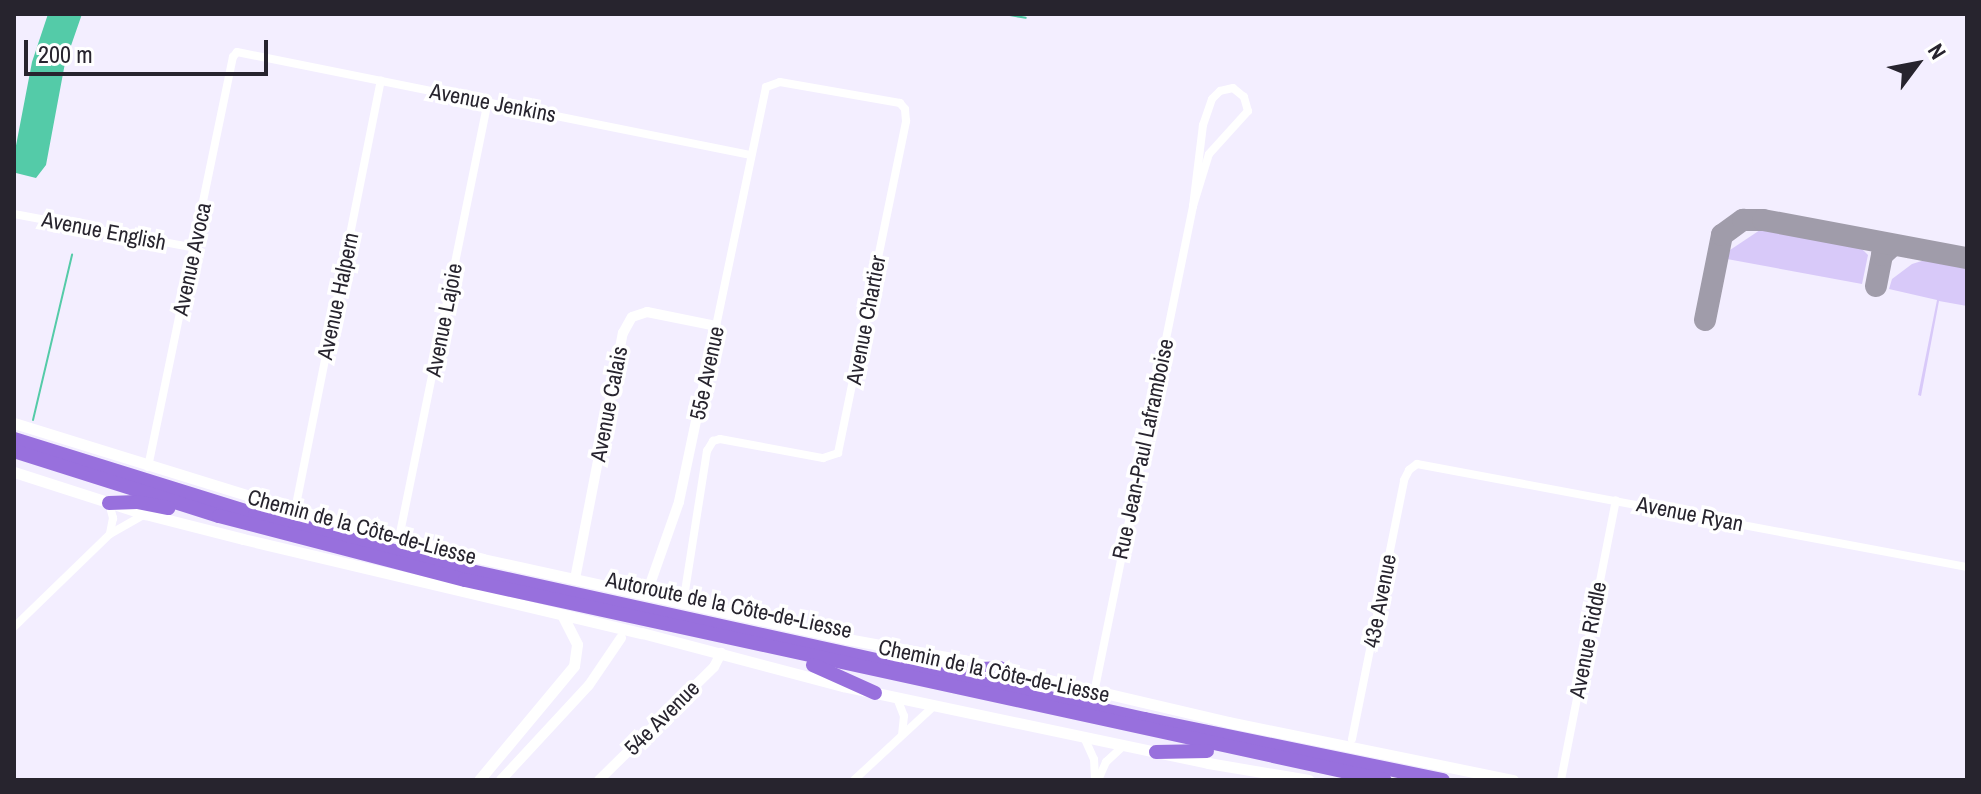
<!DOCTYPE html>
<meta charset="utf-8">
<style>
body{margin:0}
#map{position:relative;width:1981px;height:794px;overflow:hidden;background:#f3eeff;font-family:"Archivo Narrow",sans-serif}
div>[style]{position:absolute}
.green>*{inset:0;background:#d8c9f9}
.water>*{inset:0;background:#54cba8}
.stream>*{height:2px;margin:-1px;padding:0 1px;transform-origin:1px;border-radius:1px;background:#54cba8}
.taxiway>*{height:22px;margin:-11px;padding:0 11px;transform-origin:11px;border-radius:11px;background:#a09caa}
.minor>*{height:8px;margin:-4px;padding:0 4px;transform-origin:4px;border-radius:4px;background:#fff}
.tertiary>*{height:10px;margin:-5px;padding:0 5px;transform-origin:5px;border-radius:5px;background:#fff}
.secondary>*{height:11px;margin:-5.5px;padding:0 5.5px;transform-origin:5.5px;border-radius:5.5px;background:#fff}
.motorway>*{height:14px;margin:-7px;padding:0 7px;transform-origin:7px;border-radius:7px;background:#9870dd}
span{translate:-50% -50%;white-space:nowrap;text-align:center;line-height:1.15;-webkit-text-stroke:7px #fff;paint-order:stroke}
.street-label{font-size:22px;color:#27242e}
.frame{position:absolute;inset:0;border:16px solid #27242e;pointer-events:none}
.north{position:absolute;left:1877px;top:24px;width:80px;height:80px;-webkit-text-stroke:6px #fff;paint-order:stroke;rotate:58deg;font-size:22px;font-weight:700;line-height:32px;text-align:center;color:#27242e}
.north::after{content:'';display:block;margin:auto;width:28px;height:36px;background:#27242e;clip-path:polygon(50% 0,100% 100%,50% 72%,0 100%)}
.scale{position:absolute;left:24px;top:40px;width:244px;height:36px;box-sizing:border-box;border:4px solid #27242e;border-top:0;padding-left:10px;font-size:24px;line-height:28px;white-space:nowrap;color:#27242e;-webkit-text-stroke:6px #fff;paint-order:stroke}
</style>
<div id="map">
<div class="green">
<div style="clip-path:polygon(1760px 230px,1860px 247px,1868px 255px,1862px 284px,1727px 259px,1730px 250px)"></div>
<div style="clip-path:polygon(1925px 260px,1967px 268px,1967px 306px,1939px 301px,1921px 396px,1918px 395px,1937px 300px,1889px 289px,1892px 279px,1912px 264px)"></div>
</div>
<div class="water">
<div style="clip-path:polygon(48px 14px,82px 14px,65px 63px,46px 165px,36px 178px,16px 173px,14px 156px,32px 62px)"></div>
</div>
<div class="stream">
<div style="left:1004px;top:14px;width:22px;rotate:10deg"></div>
<div style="left:33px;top:420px;width:170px;rotate:-76.7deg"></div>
<div style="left:14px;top:486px;width:2px;rotate:-90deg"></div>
</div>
<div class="taxiway">
<div style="left:1876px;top:286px;width:32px;rotate:-79deg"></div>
<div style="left:1882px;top:255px;width:15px;rotate:-42deg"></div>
<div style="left:1705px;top:320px;width:87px;rotate:-78.7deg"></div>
<div style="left:1722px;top:235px;width:26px;rotate:-36deg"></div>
<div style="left:1743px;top:220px;width:20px"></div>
<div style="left:1763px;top:220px;width:208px;rotate:10.6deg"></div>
</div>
<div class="minor">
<div style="left:14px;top:214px;width:184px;rotate:10.6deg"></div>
<div style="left:148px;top:467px;width:419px;rotate:-78.3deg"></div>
<div style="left:233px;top:57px;width:6px;rotate:-51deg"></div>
<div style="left:237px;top:52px;width:523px;rotate:11.35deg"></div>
<div style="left:109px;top:503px;width:16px;rotate:75deg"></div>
<div style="left:113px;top:518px;width:16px;rotate:101deg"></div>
<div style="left:295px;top:510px;width:438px;rotate:-78.7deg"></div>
<div style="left:399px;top:538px;width:446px;rotate:-78.5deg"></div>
<div style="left:683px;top:604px;width:155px;rotate:-81.1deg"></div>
<div style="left:707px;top:451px;width:12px;rotate:-59deg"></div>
<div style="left:713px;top:441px;width:7px;rotate:-16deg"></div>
<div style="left:720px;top:439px;width:105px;rotate:10.5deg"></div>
<div style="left:823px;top:458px;width:16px;rotate:-18deg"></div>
<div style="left:838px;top:453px;width:339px;rotate:-78.4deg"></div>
<div style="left:906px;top:121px;width:12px;rotate:-95deg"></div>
<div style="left:905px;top:109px;width:8px;rotate:-130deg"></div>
<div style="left:900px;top:103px;width:122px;rotate:-170.1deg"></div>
<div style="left:780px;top:82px;width:15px;rotate:160deg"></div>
<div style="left:766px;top:87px;width:244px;rotate:101.8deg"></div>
<div style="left:14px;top:627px;width:134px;rotate:-44.1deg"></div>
<div style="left:110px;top:534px;width:40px;rotate:-29.7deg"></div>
<div style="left:1094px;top:693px;width:497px;rotate:-78.5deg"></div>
<div style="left:1193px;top:206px;width:54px;rotate:-72.9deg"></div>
<div style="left:1209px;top:154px;width:58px;rotate:-47.8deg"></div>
<div style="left:1248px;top:111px;width:15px;rotate:-106deg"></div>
<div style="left:1244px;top:97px;width:14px;rotate:-141deg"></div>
<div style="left:1233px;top:88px;width:13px;rotate:167deg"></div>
<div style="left:1220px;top:91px;width:11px;rotate:135deg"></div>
<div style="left:1212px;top:99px;width:28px;rotate:109deg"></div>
<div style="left:1203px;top:125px;width:82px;rotate:97deg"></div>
<div style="left:897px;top:698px;width:19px;rotate:69deg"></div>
<div style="left:904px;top:716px;width:18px;rotate:96deg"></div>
<div style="left:1084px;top:737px;width:24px;rotate:66deg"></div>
<div style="left:1094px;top:759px;width:21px;rotate:87deg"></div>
<div style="left:1352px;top:739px;width:264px;rotate:-78.6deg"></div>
<div style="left:1404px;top:480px;width:11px;rotate:-63deg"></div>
<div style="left:1409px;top:470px;width:10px;rotate:-37deg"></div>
<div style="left:1417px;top:464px;width:560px;rotate:10.61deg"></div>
<div style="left:854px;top:780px;width:110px;rotate:-42.8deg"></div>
<div style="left:1098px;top:780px;width:20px;rotate:-66deg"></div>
<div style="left:1106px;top:762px;width:23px;rotate:-43deg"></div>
<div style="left:1561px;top:780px;width:285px;rotate:-78.9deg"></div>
</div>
<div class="tertiary">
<div style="left:575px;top:579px;width:251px;rotate:-79deg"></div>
<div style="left:623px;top:333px;width:18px;rotate:-61deg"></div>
<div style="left:632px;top:317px;width:16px;rotate:-18deg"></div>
<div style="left:647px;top:312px;width:70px;rotate:11.5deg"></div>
<div style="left:716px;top:326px;width:180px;rotate:101.9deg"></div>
<div style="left:679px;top:502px;width:90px;rotate:109.4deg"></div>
<div style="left:501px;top:780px;width:129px;rotate:-47.2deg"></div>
<div style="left:589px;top:685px;width:57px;rotate:-55.8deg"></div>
<div style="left:599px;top:780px;width:161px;rotate:-44.5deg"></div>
<div style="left:714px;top:667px;width:16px;rotate:-63deg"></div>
</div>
<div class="secondary">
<div style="left:14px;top:423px;width:294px;rotate:17.2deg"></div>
<div style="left:295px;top:510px;width:194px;rotate:14.6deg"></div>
<div style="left:483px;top:559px;width:373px;rotate:12.4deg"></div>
<div style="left:847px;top:639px;width:119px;rotate:10.2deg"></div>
<div style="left:964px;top:660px;width:271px;rotate:13.2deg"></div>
<div style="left:1228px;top:722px;width:291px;rotate:11.5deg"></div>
<div style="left:14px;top:472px;width:138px;rotate:17.8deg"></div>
<div style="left:145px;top:514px;width:101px;rotate:14.3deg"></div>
<div style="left:243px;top:539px;width:410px;rotate:13.3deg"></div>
<div style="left:642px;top:633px;width:208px;rotate:14.8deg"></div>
<div style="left:843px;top:686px;width:373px;rotate:11.9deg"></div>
<div style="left:1208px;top:763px;width:102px;rotate:9.6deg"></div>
<div style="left:479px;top:780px;width:148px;rotate:-50.2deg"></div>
<div style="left:574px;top:666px;width:22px;rotate:-82deg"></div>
<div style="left:577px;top:644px;width:30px;rotate:-117deg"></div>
</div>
<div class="motorway">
<div style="left:14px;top:439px;width:252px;rotate:17.3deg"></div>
<div style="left:255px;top:514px;width:214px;rotate:14.9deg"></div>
<div style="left:462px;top:569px;width:699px;rotate:12.39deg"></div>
<div style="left:1145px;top:719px;width:304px;rotate:11.6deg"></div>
<div style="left:14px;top:451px;width:215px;rotate:17.6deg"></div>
<div style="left:219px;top:516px;width:254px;rotate:14.6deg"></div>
<div style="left:465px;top:580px;width:941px;rotate:12.28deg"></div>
<div style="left:109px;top:503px;width:28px;rotate:-2deg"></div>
<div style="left:137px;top:502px;width:32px;rotate:11deg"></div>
<div style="left:813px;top:665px;width:68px;rotate:24.3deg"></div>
<div style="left:961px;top:670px;width:39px;rotate:-3deg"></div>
<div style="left:1156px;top:752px;width:51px;rotate:-1.1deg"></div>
</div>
<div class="street-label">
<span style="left:493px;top:103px;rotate:11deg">Avenue Jenkins</span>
<span style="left:104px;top:231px;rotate:11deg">Avenue English</span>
<span style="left:192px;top:259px;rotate:-78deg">Avenue Avoca</span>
<span style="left:338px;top:296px;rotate:-78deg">Avenue Halpern</span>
<span style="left:444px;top:320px;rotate:-79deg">Avenue Lajoie</span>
<span style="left:866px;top:320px;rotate:-79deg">Avenue Chartier</span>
<span style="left:707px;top:373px;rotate:-78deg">55e Avenue</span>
<span style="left:609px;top:404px;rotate:-79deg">Avenue Calais</span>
<span style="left:1143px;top:449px;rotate:-78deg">Rue Jean-Paul Laframboise</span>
<span style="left:1690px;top:514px;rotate:11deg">Avenue Ryan</span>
<span style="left:362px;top:527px;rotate:15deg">Chemin de la Côte-de-Liesse</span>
<span style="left:1380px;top:601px;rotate:-79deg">43e Avenue</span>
<span style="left:729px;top:605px;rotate:12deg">Autoroute de la Côte-de-Liesse</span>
<span style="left:1588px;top:640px;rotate:-79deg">Avenue Riddle</span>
<span style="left:994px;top:671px;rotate:12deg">Chemin de la Côte-de-Liesse</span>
<span style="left:662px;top:718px;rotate:-45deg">54e Avenue</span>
</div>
<div class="frame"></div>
<div class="north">N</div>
<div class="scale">200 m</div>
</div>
